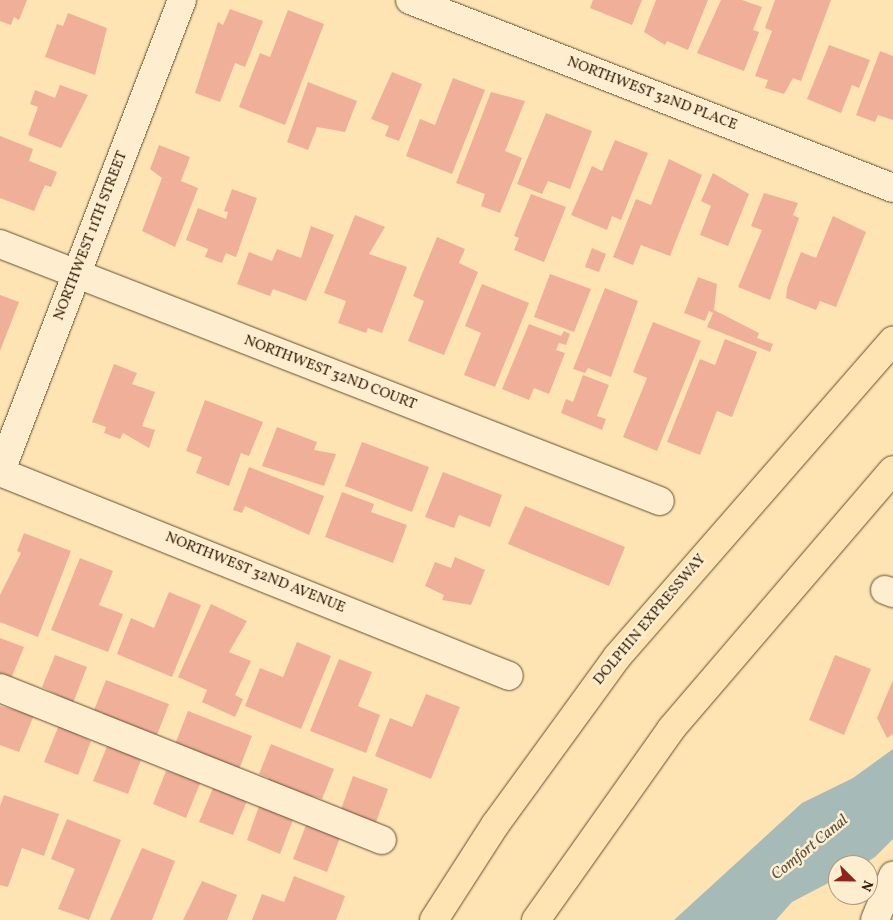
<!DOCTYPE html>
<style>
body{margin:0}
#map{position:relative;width:893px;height:920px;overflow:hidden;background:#fee4b3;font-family:Vollkorn,serif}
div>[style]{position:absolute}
.water>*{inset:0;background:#a6bbb8}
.building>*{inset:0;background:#f0af99}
.roads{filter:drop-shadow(0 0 1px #634d31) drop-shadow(0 0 1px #634d31)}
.minor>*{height:28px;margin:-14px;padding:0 14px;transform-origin:14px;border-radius:14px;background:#feedce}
.highway>*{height:28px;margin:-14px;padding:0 14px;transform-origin:14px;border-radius:14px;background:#fee4b3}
span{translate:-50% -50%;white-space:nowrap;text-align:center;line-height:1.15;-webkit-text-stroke:5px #feedce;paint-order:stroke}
.street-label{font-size:15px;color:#2f1b06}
.water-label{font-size:16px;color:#595344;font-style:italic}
.north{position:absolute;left:828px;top:855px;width:50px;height:50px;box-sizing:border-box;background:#feedce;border:1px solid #ab997e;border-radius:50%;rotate:113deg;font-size:14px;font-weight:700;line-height:20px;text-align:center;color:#2f1b06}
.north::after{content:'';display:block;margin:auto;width:18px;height:22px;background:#8f2418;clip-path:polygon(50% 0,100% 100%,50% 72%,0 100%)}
</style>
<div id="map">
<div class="water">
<div style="clip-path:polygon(893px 749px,893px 839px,875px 857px,863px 865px,838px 865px,838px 878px,792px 902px,776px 920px,674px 920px,802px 803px,853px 778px)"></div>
</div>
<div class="building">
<div style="clip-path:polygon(0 0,27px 0,19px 20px,14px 17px,11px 25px,0 21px)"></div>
<div style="clip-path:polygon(593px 0,642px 0,632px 25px,590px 8px)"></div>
<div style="clip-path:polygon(656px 0,708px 0,688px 50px,667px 41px,665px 45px,644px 32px)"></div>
<div style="clip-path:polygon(721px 0,742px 0,762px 7px,753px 30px,759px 32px,744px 71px,697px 53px)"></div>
<div style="clip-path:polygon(775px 0,831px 0,801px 81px,793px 78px,784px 94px,765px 88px,768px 80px,755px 76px,772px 31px,765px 28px)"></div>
<div style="clip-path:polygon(230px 9px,263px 21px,245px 67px,235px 63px,220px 102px,195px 93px,218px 22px,223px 25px)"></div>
<div style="clip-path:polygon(288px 10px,324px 24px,285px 125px,239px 107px,260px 53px,270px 57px)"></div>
<div style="clip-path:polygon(68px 13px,107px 28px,95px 75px,45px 57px,57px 24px,63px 26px)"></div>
<div style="clip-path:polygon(829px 45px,870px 60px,859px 88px,852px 85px,841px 113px,807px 99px)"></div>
<div style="clip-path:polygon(880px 51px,893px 56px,893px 120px,878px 115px,875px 122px,856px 115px)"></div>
<div style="clip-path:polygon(392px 72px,422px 84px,399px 141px,385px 136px,389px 126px,371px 119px)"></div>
<div style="clip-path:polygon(453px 78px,485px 90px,452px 174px,406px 156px,420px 119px,435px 125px)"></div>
<div style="clip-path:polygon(308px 82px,357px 101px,345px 132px,317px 127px,308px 150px,287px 142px)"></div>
<div style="clip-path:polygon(60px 85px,88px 95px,61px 148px,28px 135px,38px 107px,30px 104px,35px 90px,55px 98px)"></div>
<div style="clip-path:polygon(491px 92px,525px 101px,505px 151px,522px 158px,500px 213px,481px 206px,485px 194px,456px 183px)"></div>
<div style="clip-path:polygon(546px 113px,592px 131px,570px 189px,548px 181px,542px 194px,517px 184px)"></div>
<div style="clip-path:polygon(0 136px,33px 149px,29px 161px,57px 172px,51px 187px,45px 185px,34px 211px,0 198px)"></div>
<div style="clip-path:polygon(615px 140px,648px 153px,621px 220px,612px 216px,607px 230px,571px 215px,592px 166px,602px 171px)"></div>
<div style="clip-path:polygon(159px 145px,190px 157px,181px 181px,198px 188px,175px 247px,142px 231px,162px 178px,150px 169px)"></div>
<div style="clip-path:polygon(669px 159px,702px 175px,670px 256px,641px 245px,633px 265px,613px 257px,636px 199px,651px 205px)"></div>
<div style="clip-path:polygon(713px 173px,749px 194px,728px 246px,700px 235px,711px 206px,701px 201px)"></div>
<div style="clip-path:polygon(232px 189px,257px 198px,236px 257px,226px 253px,222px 263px,205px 257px,208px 249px,186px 240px,198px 208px,226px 219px,228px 212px,224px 211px)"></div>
<div style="clip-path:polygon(764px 193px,798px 203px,793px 215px,799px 218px,770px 300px,738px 287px,762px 230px,751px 226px)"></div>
<div style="clip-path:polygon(531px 194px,566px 207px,544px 262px,514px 250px,519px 238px,514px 236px)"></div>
<div style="clip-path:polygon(355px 215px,385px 227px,369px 254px,407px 267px,382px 333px,368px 328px,366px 333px,338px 323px,346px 301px,324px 293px)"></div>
<div style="clip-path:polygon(833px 216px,866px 232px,836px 307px,820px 301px,816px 310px,786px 298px,787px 288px,801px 252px,816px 258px)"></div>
<div style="clip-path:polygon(311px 226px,334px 235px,306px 301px,273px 289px,270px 296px,237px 284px,249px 252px,272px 261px,277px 249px,301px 258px)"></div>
<div style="clip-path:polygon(437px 237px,465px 249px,459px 263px,478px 272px,444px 355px,408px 341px,424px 301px,413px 296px)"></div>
<div style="clip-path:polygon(592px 248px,606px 254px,599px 272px,585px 267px)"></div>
<div style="clip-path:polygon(550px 274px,591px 289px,574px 332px,534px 317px)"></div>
<div style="clip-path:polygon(698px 277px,717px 284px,714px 310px,759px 333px,757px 338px,773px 344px,770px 352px,707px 327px,713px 313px,709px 311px,705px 321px,684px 313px)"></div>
<div style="clip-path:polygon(482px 284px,529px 303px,495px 387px,464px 375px,481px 333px,465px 326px)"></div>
<div style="clip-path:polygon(605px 288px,638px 301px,611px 377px,588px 368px,585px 373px,573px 369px)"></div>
<div style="clip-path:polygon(0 295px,19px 302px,0 351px)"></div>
<div style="clip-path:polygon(653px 322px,701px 341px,657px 451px,623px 437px,647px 378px,633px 372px)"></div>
<div style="clip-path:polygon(529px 324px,561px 336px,564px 331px,570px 334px,566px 345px,559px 343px,556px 350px,565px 353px,549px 394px,534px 388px,529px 400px,502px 389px)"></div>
<div style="clip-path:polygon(725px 339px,757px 352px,732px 417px,717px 411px,700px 455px,667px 442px,700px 359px,715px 365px)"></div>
<div style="clip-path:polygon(114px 364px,137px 373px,132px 384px,155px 392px,142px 426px,155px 430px,149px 448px,123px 433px,120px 439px,104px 433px,106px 427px,92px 422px)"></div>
<div style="clip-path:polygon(583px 375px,609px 385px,597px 416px,606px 419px,602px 430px,561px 413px,566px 399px,573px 402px)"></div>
<div style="clip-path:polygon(205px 400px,263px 422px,249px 456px,241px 453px,229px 486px,196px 473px,202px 457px,186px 451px)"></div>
<div style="clip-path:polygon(277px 427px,317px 442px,314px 450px,336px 454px,324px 486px,262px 466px)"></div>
<div style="clip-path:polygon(362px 442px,429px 467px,412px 512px,345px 486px)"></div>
<div style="clip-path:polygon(249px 467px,324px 496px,309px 535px,245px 506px,242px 513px,233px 510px)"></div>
<div style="clip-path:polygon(443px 472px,502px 495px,490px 527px,459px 515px,454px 528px,425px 517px)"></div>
<div style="clip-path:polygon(342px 492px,374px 504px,371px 512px,407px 525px,393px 563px,325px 537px)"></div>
<div style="clip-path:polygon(525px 506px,625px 547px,609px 586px,508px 544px)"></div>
<div style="clip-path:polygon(24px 533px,71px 551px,38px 637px,0 622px,0 595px,21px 553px,17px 551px)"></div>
<div style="clip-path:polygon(455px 557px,485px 570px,471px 605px,442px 600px,444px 595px,425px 586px,435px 562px,451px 568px)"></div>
<div style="clip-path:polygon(80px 558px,113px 571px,99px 605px,123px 614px,108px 652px,51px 630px)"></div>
<div style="clip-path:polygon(169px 592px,201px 605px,172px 677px,117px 654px,131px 618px,154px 628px)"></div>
<div style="clip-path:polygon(211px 604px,247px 621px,229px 652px,251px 661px,235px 695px,243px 699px,235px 717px,202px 702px,207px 690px,178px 677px)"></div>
<div style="clip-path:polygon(0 638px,24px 647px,10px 681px,0 677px)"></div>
<div style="clip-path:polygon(297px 642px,331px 656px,301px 729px,245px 706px,260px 668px,283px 677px)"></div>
<div style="clip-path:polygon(55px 655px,87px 667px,73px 703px,42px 687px)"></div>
<div style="clip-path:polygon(835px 655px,871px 669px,844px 735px,809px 720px)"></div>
<div style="clip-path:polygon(339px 659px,372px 672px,358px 706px,380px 715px,366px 753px,310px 731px)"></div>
<div style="clip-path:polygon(106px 680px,169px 704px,157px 735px,147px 731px,145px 736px,101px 719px,103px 713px,94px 710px)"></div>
<div style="clip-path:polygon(893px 680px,893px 734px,887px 738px,877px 718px)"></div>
<div style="clip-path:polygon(426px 694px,460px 707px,431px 779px,375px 756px,390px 718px,412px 727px)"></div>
<div style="clip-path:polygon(0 706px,34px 715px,19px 752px,0 745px)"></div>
<div style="clip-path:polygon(188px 711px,252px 736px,238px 772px,174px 747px)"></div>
<div style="clip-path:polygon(59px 725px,91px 741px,78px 775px,44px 762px)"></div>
<div style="clip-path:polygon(108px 744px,141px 760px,128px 794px,93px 781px)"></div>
<div style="clip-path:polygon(271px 744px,334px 769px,322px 799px,312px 796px,310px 800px,266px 783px,269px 778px,259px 774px)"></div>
<div style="clip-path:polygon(166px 771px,201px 781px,186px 818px,153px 804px)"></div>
<div style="clip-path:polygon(353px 776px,388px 789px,375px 825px,340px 812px)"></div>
<div style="clip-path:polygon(213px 788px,248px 798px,233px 835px,199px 822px)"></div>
<div style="clip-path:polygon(4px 795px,59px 814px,44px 856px,22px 848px,8px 887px,0 885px,0 806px)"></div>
<div style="clip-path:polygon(259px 806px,294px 817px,280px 854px,247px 840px)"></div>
<div style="clip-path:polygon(67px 819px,121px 840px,89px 920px,58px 909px,75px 869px,51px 859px)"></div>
<div style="clip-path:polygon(306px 825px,341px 835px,327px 872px,293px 859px)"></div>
<div style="clip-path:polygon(142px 848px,175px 861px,152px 920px,110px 920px)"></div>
<div style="clip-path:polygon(294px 876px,345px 896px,336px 920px,252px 920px,262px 894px,284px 902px)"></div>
<div style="clip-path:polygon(202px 881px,237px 895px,227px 920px,183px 920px)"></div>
</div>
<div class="roads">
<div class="minor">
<div style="left:410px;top:0;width:518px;rotate:21.27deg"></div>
<div style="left:0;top:244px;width:708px;rotate:21.28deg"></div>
<div style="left:0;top:472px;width:548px;rotate:21.84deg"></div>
<div style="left:0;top:473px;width:507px;rotate:-68.95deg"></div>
<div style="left:885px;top:590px;width:9px;rotate:21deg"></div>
<div style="left:0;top:688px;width:411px;rotate:21.7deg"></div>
<div style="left:875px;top:920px;width:48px;rotate:-67.8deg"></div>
</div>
<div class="highway">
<div style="left:434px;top:920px;width:113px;rotate:-57.3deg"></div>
<div style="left:495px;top:825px;width:208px;rotate:-54deg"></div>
<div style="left:617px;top:657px;width:420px;rotate:-48.9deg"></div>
<div style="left:536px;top:920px;width:234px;rotate:-54.7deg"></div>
<div style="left:671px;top:729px;width:341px;rotate:-49.4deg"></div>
</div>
</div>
<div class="street-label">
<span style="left:652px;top:94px;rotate:21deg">NORTHWEST 32ND PLACE</span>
<span style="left:91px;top:236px;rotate:-69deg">NORTHWEST 11TH STREET</span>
<span style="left:330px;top:373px;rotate:21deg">NORTHWEST 32ND COURT</span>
<span style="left:255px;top:573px;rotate:22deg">NORTHWEST 32ND AVENUE</span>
<span style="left:650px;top:620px;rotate:-50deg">DOLPHIN EXPRESSWAY</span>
</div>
<div class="water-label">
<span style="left:810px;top:848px;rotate:-39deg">Comfort Canal</span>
</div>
<div class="north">N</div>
</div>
